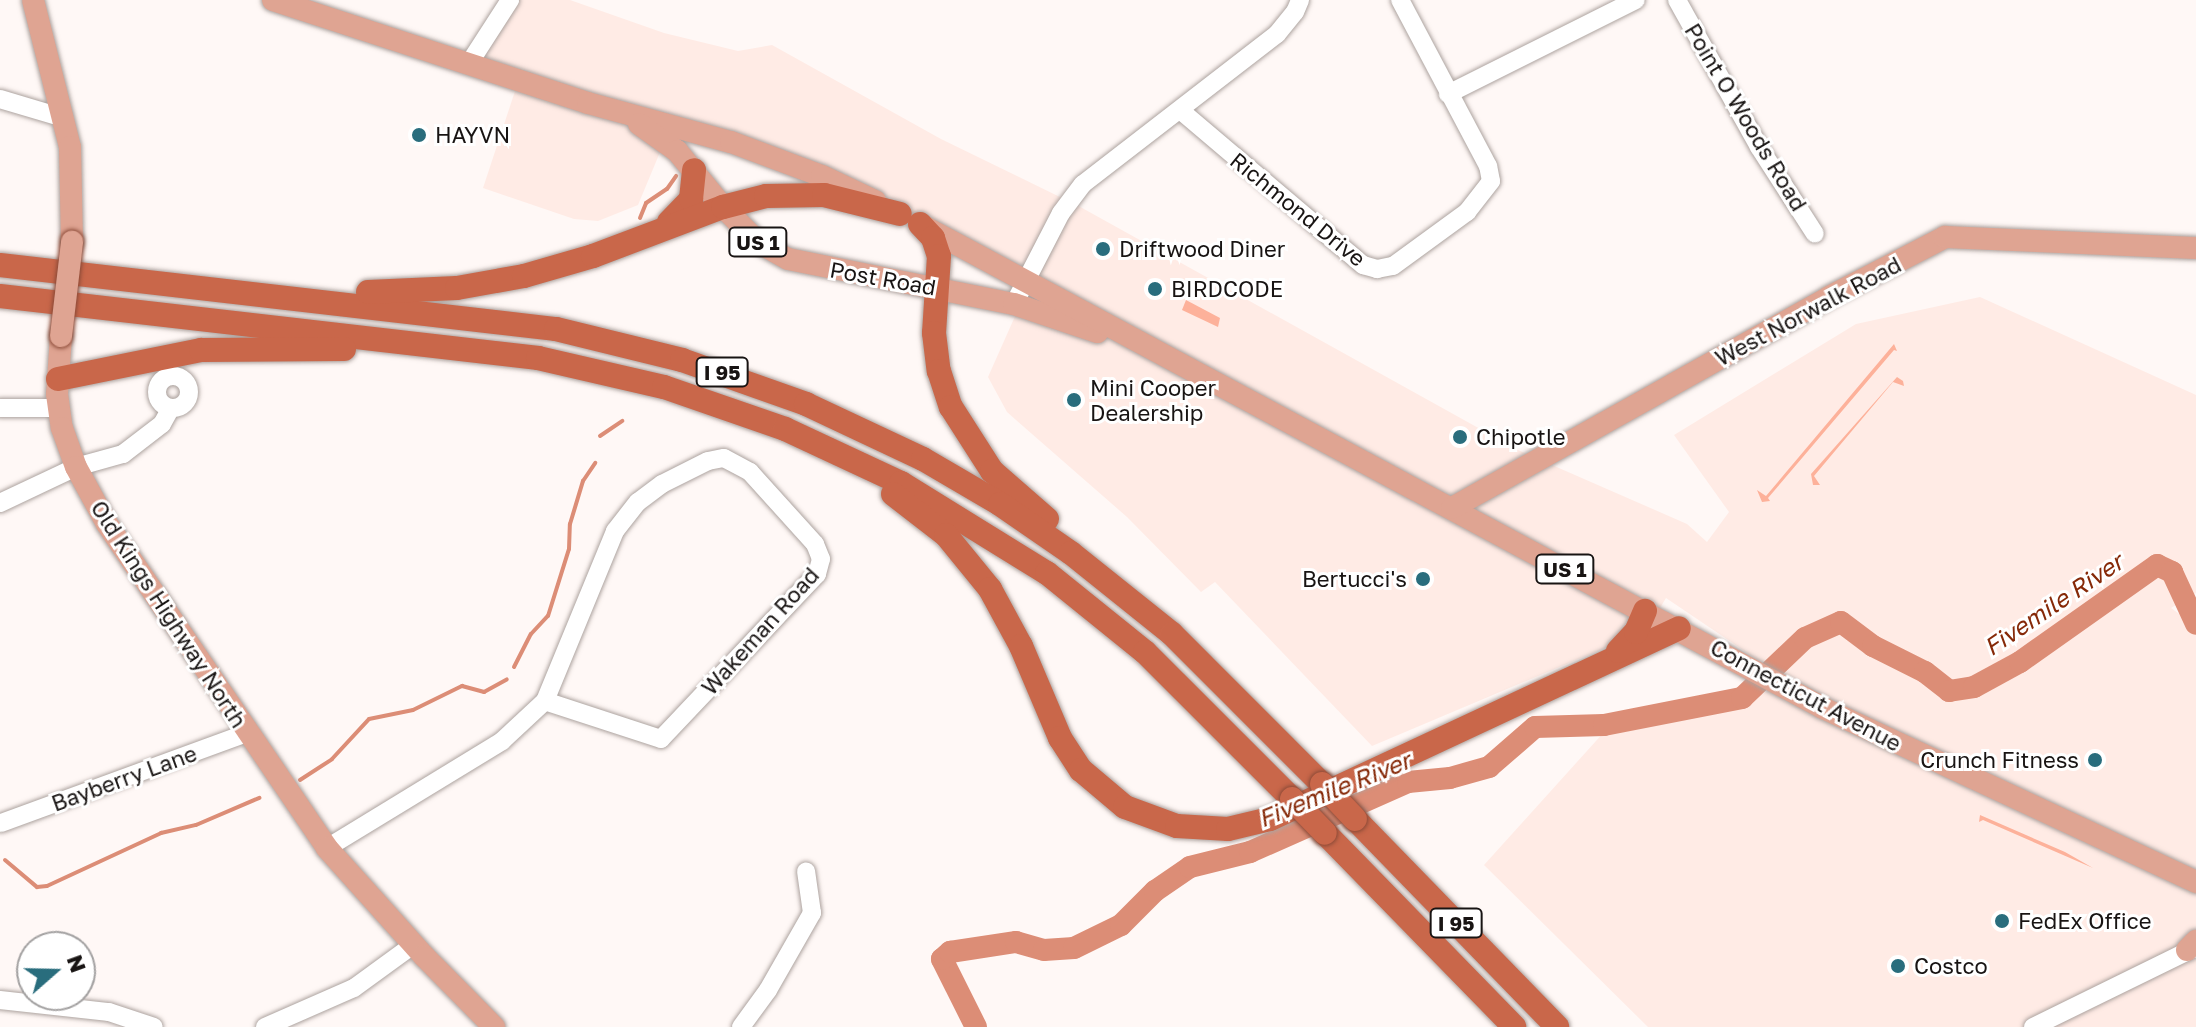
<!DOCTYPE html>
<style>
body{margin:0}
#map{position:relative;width:2196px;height:1027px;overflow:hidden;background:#fff8f6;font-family:"Golos Text",sans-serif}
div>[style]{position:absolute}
.built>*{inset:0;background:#ffebe5}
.green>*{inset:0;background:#fdb19a}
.stream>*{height:4px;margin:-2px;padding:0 2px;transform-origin:2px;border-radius:2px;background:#dc8d76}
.river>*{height:22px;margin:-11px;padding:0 11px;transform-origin:11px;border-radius:11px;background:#dc8d76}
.roads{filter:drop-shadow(0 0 2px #ada39f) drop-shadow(0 0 2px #ada39f)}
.minor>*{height:18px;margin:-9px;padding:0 9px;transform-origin:9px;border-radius:9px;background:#fff}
.minor>.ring{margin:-9px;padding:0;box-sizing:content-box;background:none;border:18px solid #fff;border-radius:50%}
.major>*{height:22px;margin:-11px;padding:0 11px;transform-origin:11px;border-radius:11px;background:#dfa492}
.highway>*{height:24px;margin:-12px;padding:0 12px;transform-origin:12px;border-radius:12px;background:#c9674a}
.bridges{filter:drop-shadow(0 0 2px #8b4a37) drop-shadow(0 0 2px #8b4a37)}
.major-bridge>*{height:22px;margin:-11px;padding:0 11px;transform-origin:11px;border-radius:11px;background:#dfa492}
.highway-bridge>*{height:24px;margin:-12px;padding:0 12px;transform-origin:12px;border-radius:12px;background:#c9674a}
.dots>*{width:22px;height:22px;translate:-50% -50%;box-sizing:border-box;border:4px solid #fff;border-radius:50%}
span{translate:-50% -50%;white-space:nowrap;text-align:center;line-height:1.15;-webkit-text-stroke:6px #fff;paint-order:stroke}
.shield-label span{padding:2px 6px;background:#fff;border:2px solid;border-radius:6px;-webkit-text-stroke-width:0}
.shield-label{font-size:20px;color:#181413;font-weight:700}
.street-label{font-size:22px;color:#181413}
.poi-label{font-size:22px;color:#181413}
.left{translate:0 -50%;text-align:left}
.right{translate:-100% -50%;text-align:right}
.water-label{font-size:24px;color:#862908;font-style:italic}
.north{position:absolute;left:16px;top:931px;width:80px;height:80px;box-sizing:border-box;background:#fff;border:2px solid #a3a1a1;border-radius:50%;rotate:70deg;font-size:22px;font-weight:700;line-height:32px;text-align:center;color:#181413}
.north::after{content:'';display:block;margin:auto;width:28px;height:36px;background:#296d7d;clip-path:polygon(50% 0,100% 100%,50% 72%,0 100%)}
</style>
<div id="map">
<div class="built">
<div style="clip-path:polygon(516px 0,570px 0,664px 33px,738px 51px,772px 45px,941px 139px,1064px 199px,1022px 272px,804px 164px,673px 121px,638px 205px,598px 221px,574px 219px,483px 188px,520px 76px,476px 60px)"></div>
<div style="clip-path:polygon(1075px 204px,1518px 450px,1687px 524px,1707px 542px,1729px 512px,1674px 435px,1856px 324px,1980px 297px,2196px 395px,2196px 593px,2171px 608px,2196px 626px,2196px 1027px,1648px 1027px,1484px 865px,1605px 731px,1728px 708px,1764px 693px,1786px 679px,1666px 598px,1647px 630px,1372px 746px,1215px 582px,1201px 592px,1127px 517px,1007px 412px,988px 377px,1036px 269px)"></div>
</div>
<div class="green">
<div style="clip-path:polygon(1186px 300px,1220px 318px,1218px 327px,1182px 310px)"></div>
<div style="clip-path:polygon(1894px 344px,1897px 351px,1894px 350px,1768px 498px,1770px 501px,1762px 502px,1757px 490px,1766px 496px)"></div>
<div style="clip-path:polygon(1897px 377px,1903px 381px,1904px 386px,1893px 382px,1814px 476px,1820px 485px,1813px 485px,1811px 474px)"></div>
<div style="clip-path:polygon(1980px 815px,2065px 852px,2093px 868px,1983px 820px,1979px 822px)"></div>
</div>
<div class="stream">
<div style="left:640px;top:218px;width:16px;rotate:-68deg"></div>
<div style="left:646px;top:203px;width:25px;rotate:-34deg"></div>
<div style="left:667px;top:189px;width:16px;rotate:-55deg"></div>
<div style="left:600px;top:436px;width:27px;rotate:-34deg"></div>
<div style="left:514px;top:667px;width:37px;rotate:-63deg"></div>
<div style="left:531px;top:634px;width:25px;rotate:-47deg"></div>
<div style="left:548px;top:616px;width:70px;rotate:-72.6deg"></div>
<div style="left:569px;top:549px;width:25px;rotate:-88deg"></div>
<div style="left:570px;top:524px;width:45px;rotate:-73.2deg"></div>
<div style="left:583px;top:481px;width:22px;rotate:-56deg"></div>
<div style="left:300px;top:780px;width:38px;rotate:-33deg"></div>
<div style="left:332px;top:759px;width:54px;rotate:-47.2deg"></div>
<div style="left:369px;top:719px;width:45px;rotate:-11.6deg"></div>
<div style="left:413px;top:710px;width:55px;rotate:-26.1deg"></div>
<div style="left:462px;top:686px;width:23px;rotate:15deg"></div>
<div style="left:484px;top:692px;width:26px;rotate:-29deg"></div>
<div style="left:5px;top:860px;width:42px;rotate:40.2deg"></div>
<div style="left:37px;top:887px;width:10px;rotate:-6deg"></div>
<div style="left:47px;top:886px;width:126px;rotate:-24.9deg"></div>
<div style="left:161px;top:833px;width:36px;rotate:-13deg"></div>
<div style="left:196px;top:825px;width:69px;rotate:-23.2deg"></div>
</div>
<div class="river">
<div style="left:976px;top:1027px;width:76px;rotate:-116.6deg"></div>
<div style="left:942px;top:959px;width:11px;rotate:-41deg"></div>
<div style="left:950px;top:952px;width:67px;rotate:-8.6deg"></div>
<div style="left:1016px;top:942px;width:29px;rotate:16deg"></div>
<div style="left:1044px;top:950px;width:30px;rotate:-4deg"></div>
<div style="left:1074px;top:948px;width:52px;rotate:-26.1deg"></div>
<div style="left:1121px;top:925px;width:48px;rotate:-45deg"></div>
<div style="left:1155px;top:891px;width:42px;rotate:-34.4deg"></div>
<div style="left:1190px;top:867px;width:62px;rotate:-14deg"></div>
<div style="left:1250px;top:852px;width:173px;rotate:-23.9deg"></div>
<div style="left:1408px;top:782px;width:42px;rotate:-5.4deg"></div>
<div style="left:1450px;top:778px;width:41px;rotate:-15.8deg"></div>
<div style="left:1489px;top:767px;width:61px;rotate:-41deg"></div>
<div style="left:1535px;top:727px;width:69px;rotate:-1.7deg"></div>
<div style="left:1604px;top:725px;width:141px;rotate:-11.1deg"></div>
<div style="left:1742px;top:698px;width:87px;rotate:-43.6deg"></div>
<div style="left:1805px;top:638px;width:39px;rotate:-24deg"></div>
<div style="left:1841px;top:622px;width:40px;rotate:37deg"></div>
<div style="left:1873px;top:646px;width:58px;rotate:26.6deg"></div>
<div style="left:1925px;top:672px;width:31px;rotate:38deg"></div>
<div style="left:1949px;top:691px;width:25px;rotate:-9deg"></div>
<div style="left:1974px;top:687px;width:52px;rotate:-28.5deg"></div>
<div style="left:2020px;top:662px;width:168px;rotate:-35.3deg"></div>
<div style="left:2157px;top:565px;width:17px;rotate:25deg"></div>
<div style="left:2172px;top:572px;width:57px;rotate:65.2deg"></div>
</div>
<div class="roads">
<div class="minor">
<div style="left:1677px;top:0;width:168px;rotate:60.8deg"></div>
<div style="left:1759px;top:147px;width:103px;rotate:57.2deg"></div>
<div style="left:470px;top:62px;width:74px;rotate:-57.2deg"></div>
<div style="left:1448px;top:94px;width:210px;rotate:-26.6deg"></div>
<div style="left:0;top:99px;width:67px;rotate:16.5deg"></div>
<div style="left:1180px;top:110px;width:240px;rotate:40.3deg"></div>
<div style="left:1363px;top:265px;width:15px;rotate:16deg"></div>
<div style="left:1377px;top:269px;width:16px;rotate:-11deg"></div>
<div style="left:1393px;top:266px;width:92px;rotate:-36.1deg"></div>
<div style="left:1467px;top:212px;width:39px;rotate:-52deg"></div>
<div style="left:1491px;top:181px;width:15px;rotate:-101deg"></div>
<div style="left:1488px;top:166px;width:188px;rotate:-117.9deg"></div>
<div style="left:1014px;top:304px;width:102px;rotate:-62.7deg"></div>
<div style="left:1061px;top:213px;width:36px;rotate:-53deg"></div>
<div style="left:1083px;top:184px;width:245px;rotate:-37.7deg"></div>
<div style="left:1277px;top:34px;width:28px;rotate:-51deg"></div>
<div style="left:1295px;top:12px;width:13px;rotate:-67deg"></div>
<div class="ring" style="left:157px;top:376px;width:14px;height:14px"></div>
<div style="left:0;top:408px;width:59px"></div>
<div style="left:724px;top:458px;width:30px;rotate:28deg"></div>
<div style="left:750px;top:472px;width:97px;rotate:47.9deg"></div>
<div style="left:815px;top:544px;width:16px;rotate:68deg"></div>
<div style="left:821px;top:559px;width:16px;rotate:105deg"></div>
<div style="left:817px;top:574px;width:227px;rotate:133.4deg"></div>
<div style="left:661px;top:739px;width:122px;rotate:-161.9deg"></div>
<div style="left:545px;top:701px;width:184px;rotate:-67.6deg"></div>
<div style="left:615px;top:531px;width:37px;rotate:-52deg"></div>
<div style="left:638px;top:502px;width:30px;rotate:-37deg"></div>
<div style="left:662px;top:484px;width:51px;rotate:-26.6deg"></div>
<div style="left:708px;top:461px;width:16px;rotate:-11deg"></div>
<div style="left:0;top:503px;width:84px;rotate:-25.3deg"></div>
<div style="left:76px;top:467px;width:49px;rotate:-15.5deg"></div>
<div style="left:123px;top:454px;width:49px;rotate:-37.6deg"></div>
<div style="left:162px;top:424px;width:18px;rotate:-61deg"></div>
<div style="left:1px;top:823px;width:262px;rotate:-20.1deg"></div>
<div style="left:327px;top:848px;width:205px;rotate:-31.4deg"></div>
<div style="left:502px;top:741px;width:59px;rotate:-42.9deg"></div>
<div style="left:0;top:1000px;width:110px;rotate:6.3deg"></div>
<div style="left:109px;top:1012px;width:47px;rotate:18.4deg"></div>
<div style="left:265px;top:1027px;width:97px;rotate:-23.7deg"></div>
<div style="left:354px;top:988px;width:73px;rotate:-36.1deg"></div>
<div style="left:741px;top:1027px;width:46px;rotate:-53.9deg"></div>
<div style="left:768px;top:990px;width:89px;rotate:-60.3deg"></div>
<div style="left:812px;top:913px;width:42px;rotate:-98.1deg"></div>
<div style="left:2033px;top:1027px;width:182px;rotate:-26.1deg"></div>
</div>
<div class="major">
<div style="left:33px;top:0;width:152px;rotate:75.9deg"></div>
<div style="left:70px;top:147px;width:95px;rotate:88.8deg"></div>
<div style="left:273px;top:0;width:331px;rotate:18.1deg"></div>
<div style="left:588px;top:103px;width:148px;rotate:15.3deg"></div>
<div style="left:731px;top:142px;width:97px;rotate:20.5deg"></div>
<div style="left:822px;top:176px;width:59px;rotate:25.3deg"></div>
<div style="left:639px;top:124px;width:47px;rotate:35.4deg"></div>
<div style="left:677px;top:151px;width:72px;rotate:50.6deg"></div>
<div style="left:723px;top:207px;width:51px;rotate:45deg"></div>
<div style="left:759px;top:243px;width:33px;rotate:29deg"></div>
<div style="left:788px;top:259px;width:230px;rotate:11.3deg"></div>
<div style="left:1014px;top:304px;width:88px;rotate:18.6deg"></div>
<div style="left:919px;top:224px;width:1025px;rotate:28.16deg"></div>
<div style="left:1823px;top:708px;width:412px;rotate:25deg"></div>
<div style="left:61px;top:336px;width:58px;rotate:93.9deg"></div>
<div style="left:57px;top:394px;width:34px;rotate:82deg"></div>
<div style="left:62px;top:428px;width:41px;rotate:70.3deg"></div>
<div style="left:76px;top:467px;width:65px;rotate:61.5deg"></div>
<div style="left:107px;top:524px;width:392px;rotate:55.8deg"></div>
<div style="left:327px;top:848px;width:145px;rotate:48.1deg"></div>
<div style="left:424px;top:956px;width:100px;rotate:45.4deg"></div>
<div style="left:1452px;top:508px;width:432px;rotate:-29.2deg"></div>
<div style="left:1829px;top:297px;width:131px;rotate:-27.3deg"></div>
<div style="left:1945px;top:237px;width:251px;rotate:2.5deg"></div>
<div style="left:2187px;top:950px;width:13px;rotate:-45deg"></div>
</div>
<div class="highway">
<div style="left:669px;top:222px;width:32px;rotate:-46deg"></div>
<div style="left:691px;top:199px;width:29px;rotate:-84deg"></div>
<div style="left:920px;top:224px;width:19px;rotate:47deg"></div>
<div style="left:933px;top:238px;width:19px;rotate:72deg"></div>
<div style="left:939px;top:256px;width:77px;rotate:93.7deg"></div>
<div style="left:934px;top:333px;width:38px;rotate:83deg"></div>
<div style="left:939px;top:371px;width:38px;rotate:72deg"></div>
<div style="left:951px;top:407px;width:76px;rotate:57.4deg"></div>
<div style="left:992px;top:471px;width:73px;rotate:41.1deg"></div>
<div style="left:0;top:265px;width:560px;rotate:6.57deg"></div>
<div style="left:556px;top:329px;width:130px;rotate:13.8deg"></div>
<div style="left:682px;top:360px;width:132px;rotate:19.5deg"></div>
<div style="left:806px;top:404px;width:129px;rotate:25.2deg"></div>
<div style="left:923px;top:459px;width:89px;rotate:30.3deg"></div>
<div style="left:1000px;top:504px;width:86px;rotate:34.6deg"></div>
<div style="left:1071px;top:553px;width:129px;rotate:38.7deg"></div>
<div style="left:1172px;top:634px;width:212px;rotate:45deg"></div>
<div style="left:368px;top:292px;width:89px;rotate:-2.6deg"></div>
<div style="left:457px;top:288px;width:68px;rotate:-10.2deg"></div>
<div style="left:524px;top:276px;width:72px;rotate:-16.2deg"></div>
<div style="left:593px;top:256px;width:139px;rotate:-20.7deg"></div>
<div style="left:723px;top:207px;width:44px;rotate:-14.3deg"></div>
<div style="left:766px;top:196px;width:58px;rotate:-1deg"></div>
<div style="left:824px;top:195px;width:78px;rotate:14deg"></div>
<div style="left:0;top:296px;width:542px;rotate:6.57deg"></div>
<div style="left:538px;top:358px;width:129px;rotate:13deg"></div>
<div style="left:664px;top:387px;width:128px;rotate:19.1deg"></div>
<div style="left:785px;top:429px;width:128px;rotate:25deg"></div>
<div style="left:901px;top:483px;width:172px;rotate:31.7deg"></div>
<div style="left:1047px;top:573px;width:126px;rotate:38.9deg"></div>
<div style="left:1145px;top:652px;width:208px;rotate:45deg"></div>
<div style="left:58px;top:379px;width:146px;rotate:-11.5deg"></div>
<div style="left:201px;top:350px;width:143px;rotate:-0.4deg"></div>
<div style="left:893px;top:494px;width:67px;rotate:37.7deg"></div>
<div style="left:946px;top:535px;width:70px;rotate:50.8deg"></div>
<div style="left:990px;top:589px;width:65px;rotate:61.5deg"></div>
<div style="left:1021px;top:646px;width:100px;rotate:67deg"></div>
<div style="left:1060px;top:738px;width:38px;rotate:57deg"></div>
<div style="left:1081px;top:770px;width:57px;rotate:40.1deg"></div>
<div style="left:1125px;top:807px;width:55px;rotate:20.1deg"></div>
<div style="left:1177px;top:826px;width:51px;rotate:3.4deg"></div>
<div style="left:1228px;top:829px;width:43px;rotate:-13.4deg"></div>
<div style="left:1270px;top:819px;width:451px;rotate:-25deg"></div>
<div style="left:1618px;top:651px;width:26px;rotate:-47deg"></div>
<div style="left:1636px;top:632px;width:23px;rotate:-67deg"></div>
<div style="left:1355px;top:819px;width:290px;rotate:45.8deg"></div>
<div style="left:1325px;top:833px;width:271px;rotate:45.7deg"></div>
</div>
</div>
<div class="bridges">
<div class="major-bridge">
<div style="left:61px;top:336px;width:95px;rotate:-83.3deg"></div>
</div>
<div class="highway-bridge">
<div style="left:1322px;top:784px;width:48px;rotate:46.7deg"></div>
<div style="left:1292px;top:799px;width:47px;rotate:45.9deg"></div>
</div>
</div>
<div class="dots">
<div style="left:419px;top:135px;background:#296d7d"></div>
<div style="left:1103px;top:249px;background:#296d7d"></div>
<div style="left:1155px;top:289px;background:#296d7d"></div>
<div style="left:1074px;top:400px;background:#296d7d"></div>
<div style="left:1460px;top:437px;background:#296d7d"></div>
<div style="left:1423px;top:579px;background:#296d7d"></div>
<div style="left:2095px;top:760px;background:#296d7d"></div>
<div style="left:2002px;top:921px;background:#296d7d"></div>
<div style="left:1898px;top:966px;background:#296d7d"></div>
</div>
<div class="shield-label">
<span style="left:758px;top:242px">US 1</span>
<span style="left:722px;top:372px">I 95</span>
<span style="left:1565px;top:569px">US 1</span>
<span style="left:1456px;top:923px">I 95</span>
</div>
<div class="street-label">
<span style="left:1746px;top:117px;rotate:59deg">Point O Woods Road</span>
<span style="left:1298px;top:209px;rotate:39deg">Richmond Drive</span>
<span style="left:883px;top:278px;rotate:10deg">Post Road</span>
<span style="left:1808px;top:311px;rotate:-28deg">West Norwalk Road</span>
<span style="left:169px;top:614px;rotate:57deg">Old Kings Highway North</span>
<span style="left:760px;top:631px;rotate:-48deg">Wakeman Road</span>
<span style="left:1806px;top:695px;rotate:28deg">Connecticut Avenue</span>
<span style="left:124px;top:778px;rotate:-20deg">Bayberry Lane</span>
</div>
<div class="poi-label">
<span class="left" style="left:435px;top:135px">HAYVN</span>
<span class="left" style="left:1119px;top:249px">Driftwood Diner</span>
<span class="left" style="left:1171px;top:289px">BIRDCODE</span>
<span class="left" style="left:1090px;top:400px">Mini Cooper<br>Dealership</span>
<span class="left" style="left:1476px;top:437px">Chipotle</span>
<span class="right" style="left:1407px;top:579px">Bertucci's</span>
<span class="right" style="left:2079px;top:760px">Crunch Fitness</span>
<span class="left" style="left:2018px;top:921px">FedEx Office</span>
<span class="left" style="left:1914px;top:966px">Costco</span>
</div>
<div class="water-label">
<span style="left:2053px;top:604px;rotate:-34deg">Fivemile River</span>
<span style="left:1334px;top:789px;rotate:-22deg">Fivemile River</span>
</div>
<div class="north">N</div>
</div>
